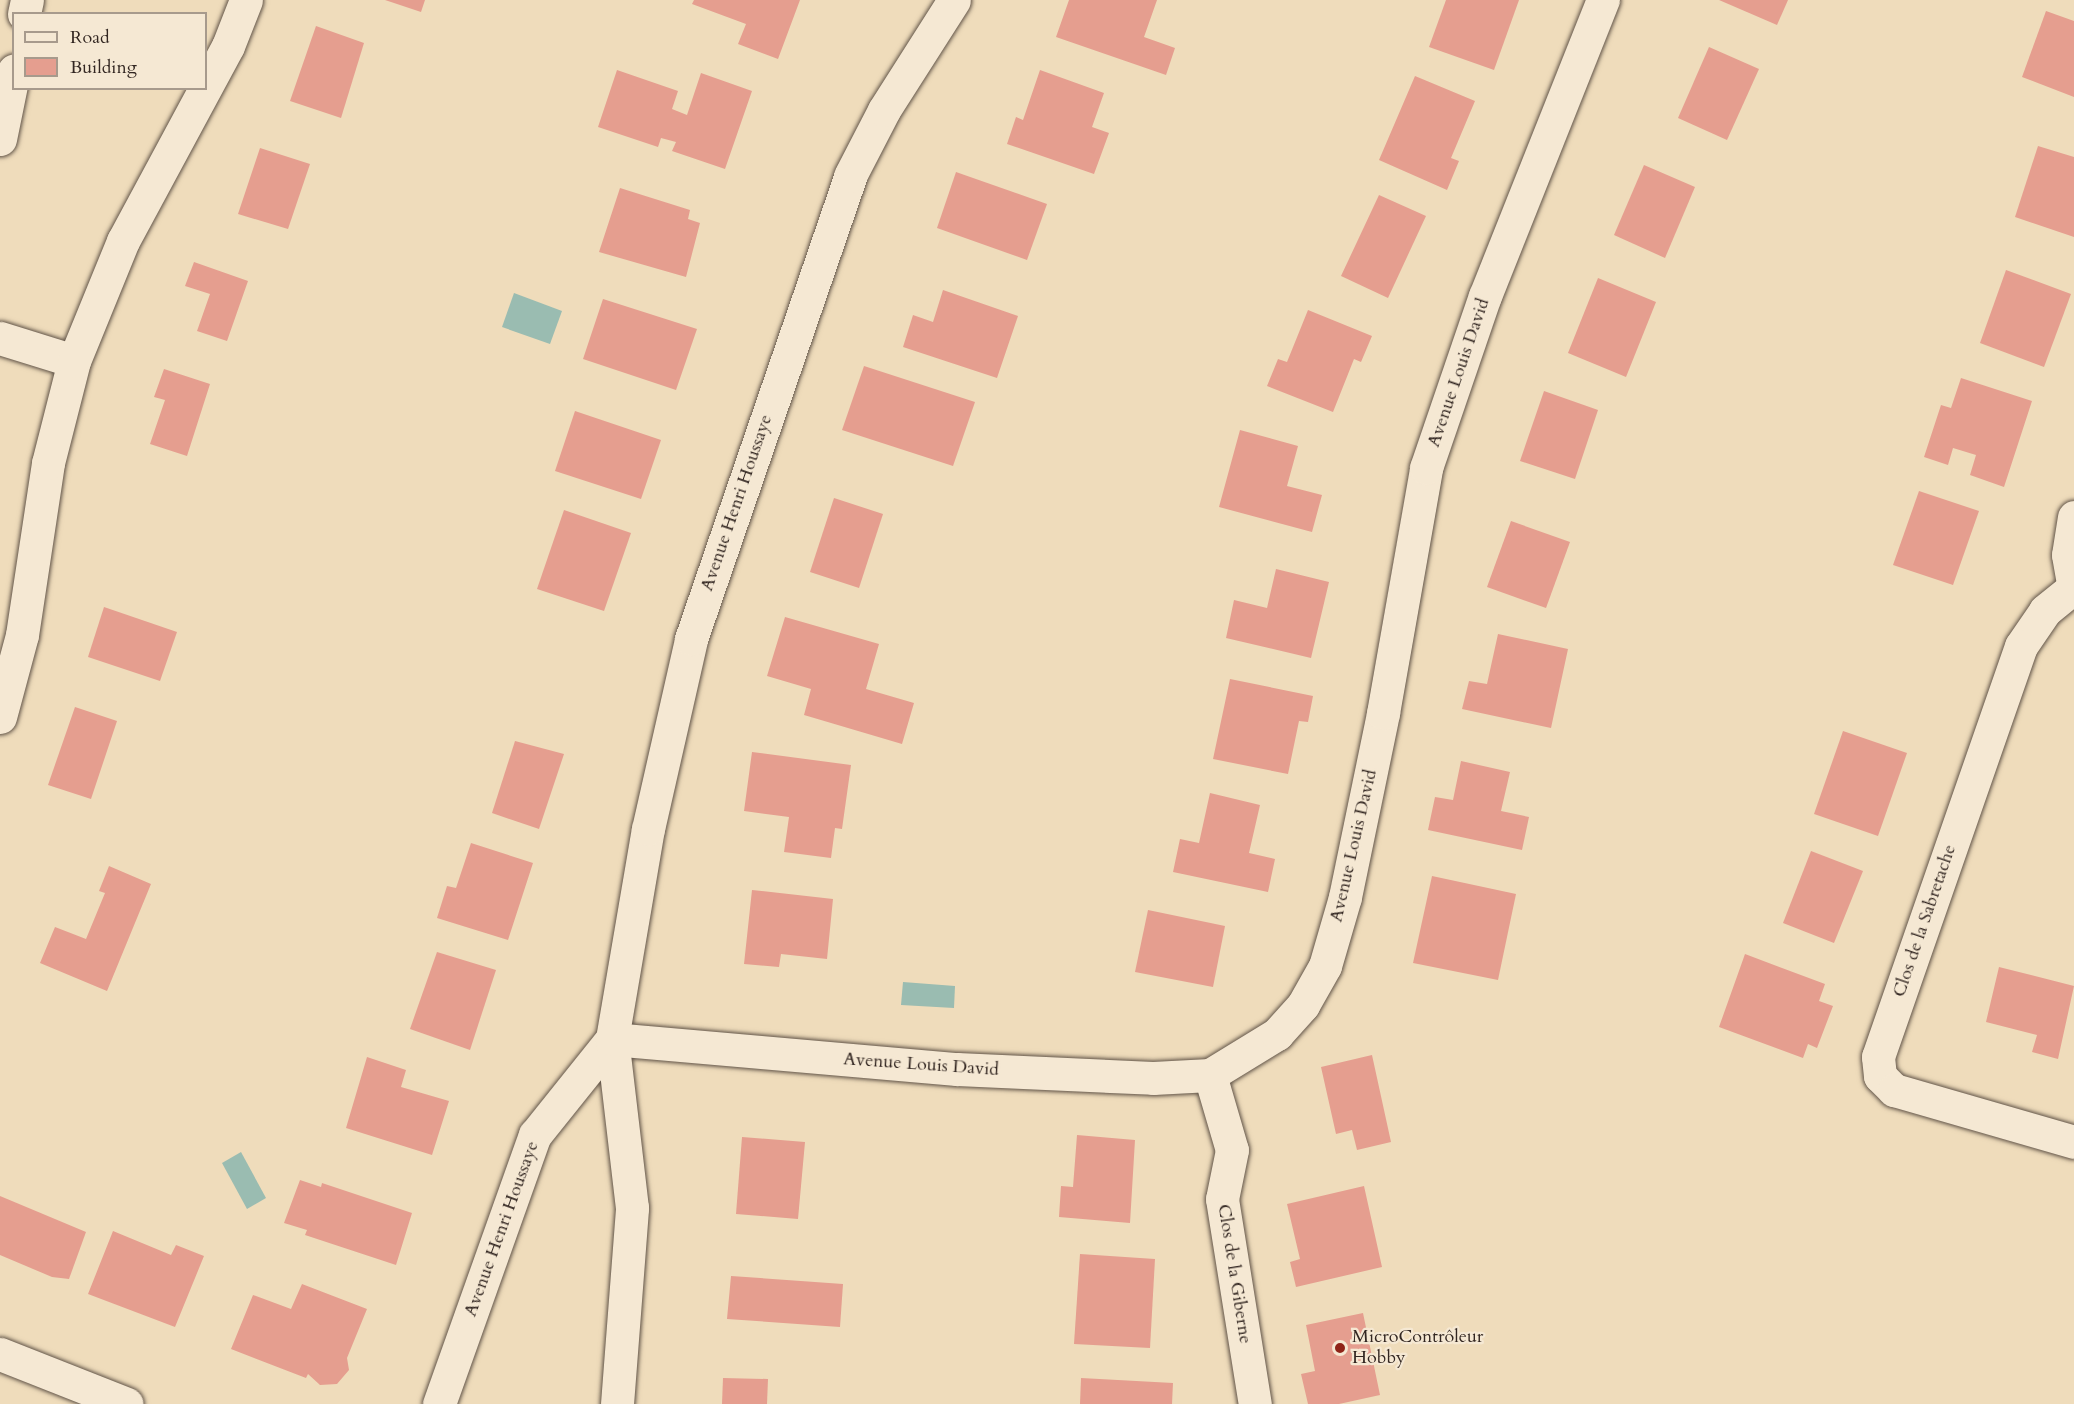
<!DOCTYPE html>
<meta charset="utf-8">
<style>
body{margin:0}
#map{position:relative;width:2074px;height:1404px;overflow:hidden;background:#efdcbb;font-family:Cardo,serif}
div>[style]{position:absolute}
.water>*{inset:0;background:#9abcb1}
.building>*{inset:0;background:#e59e8f}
.roads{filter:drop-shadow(0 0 2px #615448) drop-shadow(0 0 2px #615448)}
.minor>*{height:33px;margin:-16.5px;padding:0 16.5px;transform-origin:16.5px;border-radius:16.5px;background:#f5e8d3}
.dots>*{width:16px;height:16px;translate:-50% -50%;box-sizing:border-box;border:3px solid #f5e8d3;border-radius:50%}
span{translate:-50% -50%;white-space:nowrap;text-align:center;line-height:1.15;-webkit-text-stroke:4.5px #f5e8d3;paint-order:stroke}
.street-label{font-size:18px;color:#322621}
.poi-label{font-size:18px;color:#322621}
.left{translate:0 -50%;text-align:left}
.legend{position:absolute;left:12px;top:12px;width:195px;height:78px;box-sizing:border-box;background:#f5e8d3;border:2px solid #a79a8c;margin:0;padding:8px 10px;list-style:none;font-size:18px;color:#322621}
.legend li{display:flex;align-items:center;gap:12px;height:30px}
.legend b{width:30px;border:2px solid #a79a8c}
</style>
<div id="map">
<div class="water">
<div style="clip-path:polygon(514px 293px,562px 311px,550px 344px,502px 327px)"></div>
<div style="clip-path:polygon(903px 982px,955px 986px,954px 1008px,901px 1005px)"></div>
<div style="clip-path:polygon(241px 1152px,266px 1198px,247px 1209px,222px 1163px)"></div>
</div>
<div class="building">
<div style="clip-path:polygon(385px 0,425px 0,421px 12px)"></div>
<div style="clip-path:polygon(694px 0,800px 0,778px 59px,738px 44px,746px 24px,692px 4px)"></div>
<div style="clip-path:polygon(1069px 0,1157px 0,1144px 37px,1175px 48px,1166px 75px,1056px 37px)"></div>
<div style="clip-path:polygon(1446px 0,1519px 0,1494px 70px,1429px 47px)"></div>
<div style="clip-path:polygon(1719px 0,1788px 0,1777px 25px)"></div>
<div style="clip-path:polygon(2046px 11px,2074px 21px,2074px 97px,2022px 77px)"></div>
<div style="clip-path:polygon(316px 26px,364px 43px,341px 118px,290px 101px)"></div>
<div style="clip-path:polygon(1709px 47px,1759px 69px,1727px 140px,1678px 118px)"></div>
<div style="clip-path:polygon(617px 70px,678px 91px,672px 109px,687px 115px,701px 73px,752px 91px,725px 169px,672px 151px,676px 142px,661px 138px,658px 147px,598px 127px)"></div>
<div style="clip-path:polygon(1040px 70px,1104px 93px,1092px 127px,1109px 133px,1094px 174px,1007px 144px,1016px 117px,1023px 120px)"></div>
<div style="clip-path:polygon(1415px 76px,1475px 101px,1451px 158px,1459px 161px,1447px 190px,1379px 160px)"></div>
<div style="clip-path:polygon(2038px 146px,2074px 157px,2074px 237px,2015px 217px)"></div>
<div style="clip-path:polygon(260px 148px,310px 164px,288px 229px,238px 214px)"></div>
<div style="clip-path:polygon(1644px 165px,1695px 187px,1665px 258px,1614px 235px)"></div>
<div style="clip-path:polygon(956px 172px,1047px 204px,1027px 260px,937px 228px)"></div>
<div style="clip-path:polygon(620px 188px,690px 210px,688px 219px,700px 223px,686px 277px,599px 252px)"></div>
<div style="clip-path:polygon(1379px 195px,1426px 216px,1388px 298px,1341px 276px)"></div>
<div style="clip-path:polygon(194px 262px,248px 281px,227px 341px,197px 331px,210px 294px,185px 286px)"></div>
<div style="clip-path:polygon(2006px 270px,2071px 294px,2044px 367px,1980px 343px)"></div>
<div style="clip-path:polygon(1598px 278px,1656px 302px,1626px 377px,1568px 353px)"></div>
<div style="clip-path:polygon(943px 290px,1018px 316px,997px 378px,903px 347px,913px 315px,933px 322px)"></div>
<div style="clip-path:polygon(603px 299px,697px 329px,676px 390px,583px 359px)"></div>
<div style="clip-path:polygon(1308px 310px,1372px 336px,1361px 362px,1354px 359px,1333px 412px,1267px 386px,1278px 359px,1287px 362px)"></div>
<div style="clip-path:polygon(864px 366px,975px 402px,953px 466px,842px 430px)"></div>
<div style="clip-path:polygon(164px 369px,210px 384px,187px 456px,150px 444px,165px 400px,154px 397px)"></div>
<div style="clip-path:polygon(1961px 378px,2032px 401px,2004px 487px,1970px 475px,1976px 455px,1953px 448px,1948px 465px,1924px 457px,1941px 405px,1951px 408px)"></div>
<div style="clip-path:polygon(1544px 391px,1598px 410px,1575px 479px,1520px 461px)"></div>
<div style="clip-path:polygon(575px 411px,661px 440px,641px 499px,555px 471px)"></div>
<div style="clip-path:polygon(1240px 430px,1298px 446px,1287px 486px,1322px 495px,1312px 532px,1219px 507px)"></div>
<div style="clip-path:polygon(1919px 491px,1979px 511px,1953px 585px,1893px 565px)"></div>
<div style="clip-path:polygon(834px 498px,883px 514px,859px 588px,810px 572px)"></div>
<div style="clip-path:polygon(564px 510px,631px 533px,604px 611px,537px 589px)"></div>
<div style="clip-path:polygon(1511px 521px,1570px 542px,1546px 608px,1487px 587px)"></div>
<div style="clip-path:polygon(1276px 569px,1329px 582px,1311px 658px,1226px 638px,1234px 600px,1267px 608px)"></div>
<div style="clip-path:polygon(104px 607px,177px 632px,160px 681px,88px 657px)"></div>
<div style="clip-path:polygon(785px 617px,879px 644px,866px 689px,914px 703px,902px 744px,804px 715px,811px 689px,767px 676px)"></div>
<div style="clip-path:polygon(1498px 634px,1568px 649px,1551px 728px,1462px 709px,1469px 681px,1487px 684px)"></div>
<div style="clip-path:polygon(1230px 679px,1313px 696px,1308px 722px,1299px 721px,1288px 774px,1213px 759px)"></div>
<div style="clip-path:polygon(75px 707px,117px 721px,91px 799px,48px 785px)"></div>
<div style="clip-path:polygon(1843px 731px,1907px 753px,1878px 836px,1814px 814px)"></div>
<div style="clip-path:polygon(515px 741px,564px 754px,539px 829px,492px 813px)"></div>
<div style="clip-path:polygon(752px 752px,851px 765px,842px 829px,835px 828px,831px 858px,784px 852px,789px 817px,744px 811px)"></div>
<div style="clip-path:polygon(1461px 761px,1510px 772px,1501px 811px,1529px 817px,1522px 850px,1428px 830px,1435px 797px,1453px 800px)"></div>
<div style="clip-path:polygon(1210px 793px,1260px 805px,1249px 853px,1275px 859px,1268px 892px,1173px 872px,1180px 839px,1199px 843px)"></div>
<div style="clip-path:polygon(471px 843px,533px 863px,508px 940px,437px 918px,447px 886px,456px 888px)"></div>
<div style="clip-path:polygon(1811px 851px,1863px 871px,1834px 943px,1783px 923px)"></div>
<div style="clip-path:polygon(109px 866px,151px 884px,107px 991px,40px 963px,55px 927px,86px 939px,105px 893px,99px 891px)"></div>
<div style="clip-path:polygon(1432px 876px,1516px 894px,1498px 980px,1413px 963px)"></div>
<div style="clip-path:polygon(752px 890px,833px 899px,827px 959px,781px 954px,779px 967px,744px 964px)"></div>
<div style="clip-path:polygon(1148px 910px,1225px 926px,1213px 987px,1135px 972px)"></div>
<div style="clip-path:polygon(437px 952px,496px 970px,470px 1050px,410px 1029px)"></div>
<div style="clip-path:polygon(1745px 954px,1825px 984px,1819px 1001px,1833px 1006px,1817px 1048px,1808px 1044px,1803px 1058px,1719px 1027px)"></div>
<div style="clip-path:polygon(1999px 967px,2074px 986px,2058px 1059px,2032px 1052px,2037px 1035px,1986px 1022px)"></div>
<div style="clip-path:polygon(1372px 1055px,1391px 1142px,1357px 1150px,1352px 1130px,1336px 1134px,1321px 1067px)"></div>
<div style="clip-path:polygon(367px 1057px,406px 1070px,401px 1087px,449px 1101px,432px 1155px,346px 1128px)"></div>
<div style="clip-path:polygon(1077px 1135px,1135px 1140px,1130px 1223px,1059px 1217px,1061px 1186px,1073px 1187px)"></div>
<div style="clip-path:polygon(742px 1137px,805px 1142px,798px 1219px,736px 1214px)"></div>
<div style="clip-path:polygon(300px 1180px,321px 1187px,322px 1183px,412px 1213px,396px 1265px,305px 1235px,307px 1230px,284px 1223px)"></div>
<div style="clip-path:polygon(1364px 1186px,1382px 1267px,1296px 1287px,1290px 1262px,1300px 1259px,1287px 1204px)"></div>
<div style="clip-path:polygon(0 1196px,86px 1232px,69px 1279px,52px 1277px,0 1255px)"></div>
<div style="clip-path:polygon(113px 1231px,171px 1255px,176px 1245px,204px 1256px,175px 1327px,88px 1294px)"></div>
<div style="clip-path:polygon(1080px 1254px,1155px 1259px,1150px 1348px,1074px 1344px)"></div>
<div style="clip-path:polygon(731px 1276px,843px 1284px,840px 1327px,727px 1319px)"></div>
<div style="clip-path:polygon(302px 1284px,367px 1309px,347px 1358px,349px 1370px,337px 1384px,320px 1385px,308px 1374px,306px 1378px,231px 1349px,253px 1295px,291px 1309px)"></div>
<div style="clip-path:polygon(1363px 1313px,1380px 1395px,1339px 1404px,1308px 1404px,1301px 1374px,1315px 1371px,1306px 1325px)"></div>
<div style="clip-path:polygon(723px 1378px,768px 1379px,767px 1404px,722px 1404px)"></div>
<div style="clip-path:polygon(1081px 1378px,1173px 1383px,1172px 1404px,1080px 1404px)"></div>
</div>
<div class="roads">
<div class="minor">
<div style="left:24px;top:14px;width:14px;rotate:-78deg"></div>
<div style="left:0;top:139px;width:70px;rotate:-78.5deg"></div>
<div style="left:0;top:338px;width:77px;rotate:17.3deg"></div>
<div style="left:2074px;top:517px;width:38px;rotate:99deg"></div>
<div style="left:2068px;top:555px;width:35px;rotate:80deg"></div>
<div style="left:2073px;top:588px;width:36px;rotate:141deg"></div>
<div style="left:2045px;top:611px;width:42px;rotate:124.4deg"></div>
<div style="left:2021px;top:646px;width:435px;rotate:109.2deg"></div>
<div style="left:1878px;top:1057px;width:19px;rotate:84deg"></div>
<div style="left:1880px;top:1076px;width:20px;rotate:45deg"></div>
<div style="left:1894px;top:1090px;width:187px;rotate:16.1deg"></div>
<div style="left:0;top:717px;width:85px;rotate:-75deg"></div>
<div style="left:22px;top:635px;width:174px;rotate:-81.4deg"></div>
<div style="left:48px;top:463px;width:105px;rotate:-75.7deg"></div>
<div style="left:74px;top:361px;width:130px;rotate:-67.8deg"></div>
<div style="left:123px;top:241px;width:221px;rotate:-61.7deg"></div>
<div style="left:228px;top:46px;width:49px;rotate:-68.6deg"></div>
<div style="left:1210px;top:1075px;width:78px;rotate:73.7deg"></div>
<div style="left:1232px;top:1150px;width:50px;rotate:101.5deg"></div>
<div style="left:1222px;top:1199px;width:208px;rotate:80.9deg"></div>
<div style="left:0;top:1354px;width:136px;rotate:21.5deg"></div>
<div style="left:439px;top:1404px;width:286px;rotate:-70.4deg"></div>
<div style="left:535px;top:1135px;width:123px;rotate:-51.3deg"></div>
<div style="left:612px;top:1039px;width:213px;rotate:-80.3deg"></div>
<div style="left:648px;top:829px;width:195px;rotate:-77.2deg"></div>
<div style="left:691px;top:639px;width:490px;rotate:-71deg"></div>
<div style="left:850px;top:176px;width:74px;rotate:-62.7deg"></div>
<div style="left:884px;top:110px;width:130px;rotate:-57.5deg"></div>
<div style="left:617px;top:1404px;width:197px;rotate:-85.6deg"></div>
<div style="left:632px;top:1208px;width:170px;rotate:-96.7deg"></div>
<div style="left:612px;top:1039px;width:346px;rotate:5deg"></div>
<div style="left:957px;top:1069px;width:196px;rotate:2.6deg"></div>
<div style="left:1153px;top:1078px;width:57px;rotate:-3deg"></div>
<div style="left:1210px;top:1075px;width:79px;rotate:-31.5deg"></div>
<div style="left:1277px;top:1034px;width:39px;rotate:-48deg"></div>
<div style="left:1303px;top:1005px;width:45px;rotate:-60.6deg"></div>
<div style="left:1325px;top:966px;width:72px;rotate:-73.8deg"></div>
<div style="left:1345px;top:897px;width:188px;rotate:-78.3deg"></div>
<div style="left:1383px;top:713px;width:249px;rotate:-80deg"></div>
<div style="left:1426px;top:468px;width:182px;rotate:-71.1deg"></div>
<div style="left:1485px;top:296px;width:319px;rotate:-68.3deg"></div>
</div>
</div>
<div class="dots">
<div style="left:1340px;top:1348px;background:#8f2418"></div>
</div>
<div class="street-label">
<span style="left:1459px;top:373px;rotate:-71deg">Avenue Louis David</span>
<span style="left:737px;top:503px;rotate:-71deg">Avenue Henri Houssaye</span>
<span style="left:1354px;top:846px;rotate:-77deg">Avenue Louis David</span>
<span style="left:1925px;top:921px;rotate:-71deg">Clos de la Sabretache</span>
<span style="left:921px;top:1065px;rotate:4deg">Avenue Louis David</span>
<span style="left:502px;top:1229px;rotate:-70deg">Avenue Henri Houssaye</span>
<span style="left:1234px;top:1274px;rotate:81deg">Clos de la Giberne</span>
</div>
<div class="poi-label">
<span class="left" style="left:1352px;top:1348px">MicroContrôleur<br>Hobby</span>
</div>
<ul class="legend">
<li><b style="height:8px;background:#f5e8d3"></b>Road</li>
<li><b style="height:16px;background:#e59e8f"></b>Building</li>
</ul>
</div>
